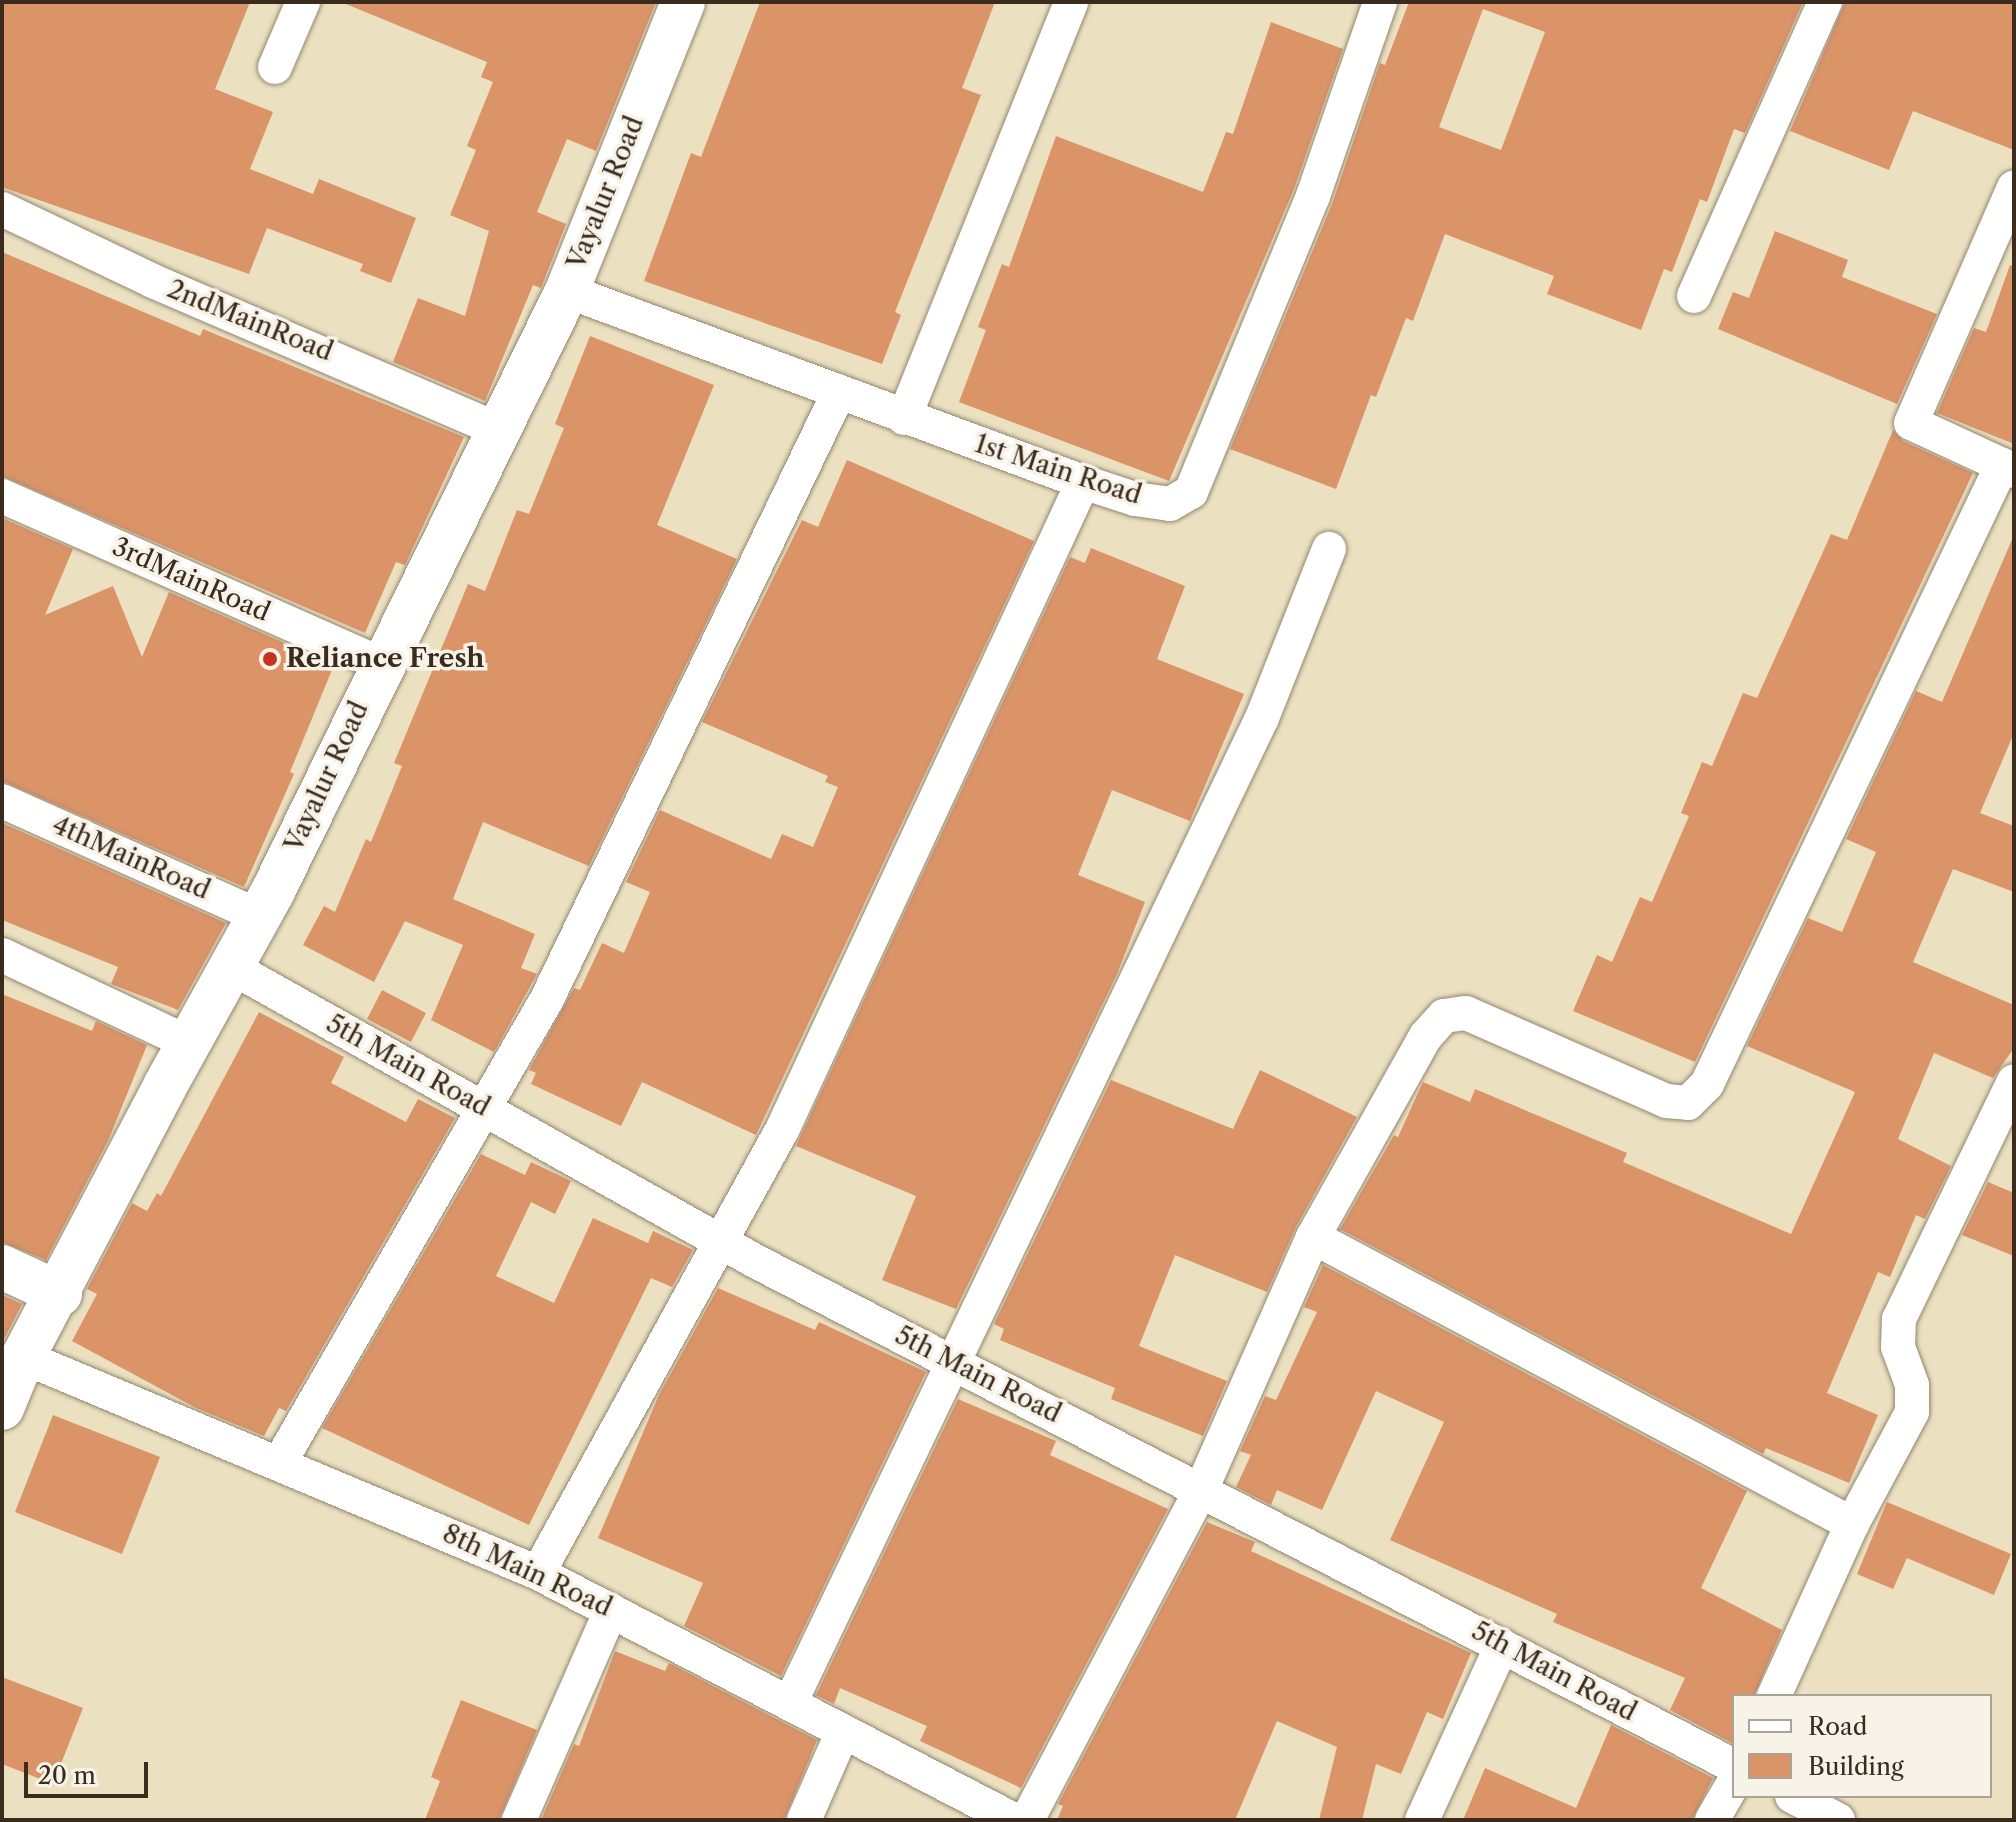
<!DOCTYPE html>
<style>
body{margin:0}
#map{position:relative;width:2016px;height:1822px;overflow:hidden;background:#ebe1c1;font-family:"Libre Caslon Text",serif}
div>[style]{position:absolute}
.building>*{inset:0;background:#db9368}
.roads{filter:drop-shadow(0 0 2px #938670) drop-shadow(0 0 2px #938670)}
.street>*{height:34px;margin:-17px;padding:0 17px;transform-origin:17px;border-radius:17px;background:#fff}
.secondary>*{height:44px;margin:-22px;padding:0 22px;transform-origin:22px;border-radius:22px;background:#fff}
.dots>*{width:22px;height:22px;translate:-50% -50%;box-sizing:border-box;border:4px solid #f7f3e8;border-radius:50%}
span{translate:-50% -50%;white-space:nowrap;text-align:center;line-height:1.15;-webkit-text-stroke:7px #f7f3e8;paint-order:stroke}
.street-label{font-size:26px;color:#3b2a1e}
.poi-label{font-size:26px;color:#3b2a1e;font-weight:700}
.left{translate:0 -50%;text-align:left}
.frame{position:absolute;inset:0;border:4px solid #3b2a1e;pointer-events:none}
.legend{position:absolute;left:1732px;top:1694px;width:260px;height:104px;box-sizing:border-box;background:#f7f3e8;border:2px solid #aca397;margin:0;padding:10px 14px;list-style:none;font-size:24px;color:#3b2a1e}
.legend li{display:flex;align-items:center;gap:16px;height:40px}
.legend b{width:40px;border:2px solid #aca397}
.scale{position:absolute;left:24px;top:1762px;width:124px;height:36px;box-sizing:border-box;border:4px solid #3b2a1e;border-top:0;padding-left:10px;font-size:24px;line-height:28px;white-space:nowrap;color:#3b2a1e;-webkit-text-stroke:6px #f7f3e8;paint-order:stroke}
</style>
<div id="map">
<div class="building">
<div style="clip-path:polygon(2px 2px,250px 2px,215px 89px,273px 112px,250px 169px,313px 194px,319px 179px,416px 218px,391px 283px,360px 271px,363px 264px,267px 228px,249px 274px,2px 187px)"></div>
<div style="clip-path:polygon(341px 2px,656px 2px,596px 151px,567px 139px,537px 212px,566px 224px,541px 288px,533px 285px,485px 401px,393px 362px,418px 298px,465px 316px,489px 231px,450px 215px,476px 150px,467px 146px,493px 82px,481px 77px,487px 62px)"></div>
<div style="clip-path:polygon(760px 2px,995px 2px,962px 88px,981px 95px,895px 312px,901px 315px,882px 364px,644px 281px,691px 153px,701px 157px)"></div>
<div style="clip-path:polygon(evenodd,1409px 2px,1803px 2px,1745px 133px,1734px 129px,1707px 202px,1700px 199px,1672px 272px,1664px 269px,1641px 330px,1547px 294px,1554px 276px,1445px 234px,1413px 321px,1406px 318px,1376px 397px,1371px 395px,1336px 489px,1230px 449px,1332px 204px,1380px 63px,1385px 65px,1409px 2px,1483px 9px,1545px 32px,1501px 150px,1439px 127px,1483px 9px)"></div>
<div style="clip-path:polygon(1845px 2px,2014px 2px,2014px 150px,1913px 111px,1889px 170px,1790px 131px)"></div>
<div style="clip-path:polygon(1271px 22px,1343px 49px,1294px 189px,1169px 481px,959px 402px,986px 330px,978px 327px,1002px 264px,1009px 267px,1056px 136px,1203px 192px,1226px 132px,1233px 134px)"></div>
<div style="clip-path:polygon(1775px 231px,1848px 260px,1842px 277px,1937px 314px,1897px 404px,1718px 329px,1733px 292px,1749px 298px)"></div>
<div style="clip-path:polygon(2px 252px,200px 336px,203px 329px,464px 437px,405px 565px,396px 562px,365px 633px,2px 476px)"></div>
<div style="clip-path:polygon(2010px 265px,2014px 266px,2014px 444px,1937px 413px,1974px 328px,1986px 332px)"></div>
<div style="clip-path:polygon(590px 336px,714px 385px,657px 525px,737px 559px,589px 866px,483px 822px,453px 899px,535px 934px,521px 968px,537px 974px,494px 1052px,431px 1020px,463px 945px,405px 921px,374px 982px,303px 945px,324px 906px,335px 912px,366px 839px,371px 842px,402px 766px,394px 763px,468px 584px,485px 591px,517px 510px,529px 514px,564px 428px,555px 424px)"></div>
<div style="clip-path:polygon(1893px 430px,1903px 441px,1973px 473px,1695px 1062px,1573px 1011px,1597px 955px,1612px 962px,1640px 897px,1652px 902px,1689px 816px,1681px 813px,1702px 762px,1712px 766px,1743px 693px,1757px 698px,1831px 534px,1847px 540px)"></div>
<div style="clip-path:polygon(847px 460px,1034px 541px,756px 1135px,642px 1082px,621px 1126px,531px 1084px,536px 1073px,529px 1070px,574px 988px,580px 990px,602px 943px,624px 953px,650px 892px,626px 882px,660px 810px,771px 859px,782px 834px,813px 847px,838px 787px,825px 782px,828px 776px,702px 722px,802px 520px,818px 527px)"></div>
<div style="clip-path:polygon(2px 518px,73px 549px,45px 615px,113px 586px,142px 657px,169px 592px,334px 665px,290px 772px,294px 774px,244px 887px,2px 781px)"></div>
<div style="clip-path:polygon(2014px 535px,2014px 733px,1980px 813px,2014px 826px,2014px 892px,1953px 869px,1913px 962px,2014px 1005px,2014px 1048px,1993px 1078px,1934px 1053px,1898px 1139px,1951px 1166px,1925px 1219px,1916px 1215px,1890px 1277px,1878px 1272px,1827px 1393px,1878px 1415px,1849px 1483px,1766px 1448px,1763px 1454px,1340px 1229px,1394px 1135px,1398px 1137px,1423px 1082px,1470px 1102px,1475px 1089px,1627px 1153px,1623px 1162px,1791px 1234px,1855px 1092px,1747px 1046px,1808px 918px,1842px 932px,1876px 852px,1846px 839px,1916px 691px,1942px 702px)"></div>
<div style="clip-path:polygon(1091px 548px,1185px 586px,1157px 659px,1244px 694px,1190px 821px,1112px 790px,1078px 875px,1145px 902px,1117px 974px,956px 1309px,882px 1280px,916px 1196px,796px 1146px,1070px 557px,1085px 563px)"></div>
<div style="clip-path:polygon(2px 823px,226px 923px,178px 1010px,111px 984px,118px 967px,2px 920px)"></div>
<div style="clip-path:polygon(382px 990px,426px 1013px,411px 1042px,367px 1019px)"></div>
<div style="clip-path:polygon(2px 994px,92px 1031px,96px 1021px,147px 1045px,108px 1141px,46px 1260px,2px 1242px)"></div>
<div style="clip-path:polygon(259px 1012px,344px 1057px,331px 1083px,406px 1122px,418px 1099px,455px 1118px,286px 1411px,279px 1408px,264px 1436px,196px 1408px,72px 1341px,97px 1294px,87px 1289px,132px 1203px,147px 1211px,157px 1193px,161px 1196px)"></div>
<div style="clip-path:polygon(1260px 1070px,1357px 1117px,1296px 1227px,1267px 1292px,1175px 1255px,1139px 1346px,1227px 1381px,1203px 1436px,1111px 1399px,1115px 1388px,1000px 1340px,1004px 1329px,994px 1324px,1111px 1080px,1233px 1129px)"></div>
<div style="clip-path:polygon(481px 1154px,525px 1175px,531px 1162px,571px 1181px,555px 1214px,531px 1202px,496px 1276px,554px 1303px,593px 1218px,648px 1243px,653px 1231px,693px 1250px,672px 1287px,651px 1278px,529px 1525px,322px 1428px)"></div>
<div style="clip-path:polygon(1988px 1182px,2014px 1193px,2014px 1256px,1962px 1235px)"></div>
<div style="clip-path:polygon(1323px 1265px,1747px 1491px,1701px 1588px,1782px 1630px,1754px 1696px,1734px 1696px,1734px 1744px,1670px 1710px,1685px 1678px,1553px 1622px,1557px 1614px,1390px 1540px,1444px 1422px,1376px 1391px,1322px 1510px,1277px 1490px,1271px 1505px,1236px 1487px,1251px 1455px,1240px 1451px,1265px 1396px,1276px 1400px,1317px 1312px,1304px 1307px)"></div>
<div style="clip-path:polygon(718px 1288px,815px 1330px,819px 1322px,926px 1372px,781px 1676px,684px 1626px,703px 1583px,598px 1538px,659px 1395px)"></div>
<div style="clip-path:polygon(2px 1295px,22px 1304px,2px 1343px)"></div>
<div style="clip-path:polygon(958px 1399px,1056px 1441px,1050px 1455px,1168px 1509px,1021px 1788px,920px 1741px,927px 1726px,840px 1688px,834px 1704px,816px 1695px)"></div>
<div style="clip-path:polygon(53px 1415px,160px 1457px,122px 1554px,15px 1512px)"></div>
<div style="clip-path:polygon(1887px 1502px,2011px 1554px,1994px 1595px,1907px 1558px,1893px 1589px,1857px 1574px)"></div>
<div style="clip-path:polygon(1207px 1522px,1255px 1542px,1251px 1551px,1471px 1653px,1443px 1719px,1427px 1712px,1401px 1774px,1376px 1764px,1362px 1820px,1319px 1820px,1337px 1747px,1277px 1721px,1235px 1820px,1057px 1820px,1063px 1806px,1058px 1804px)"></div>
<div style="clip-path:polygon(615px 1651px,665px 1671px,669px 1663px,817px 1740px,784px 1820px,541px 1820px,574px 1744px,579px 1746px)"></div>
<div style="clip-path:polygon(2px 1677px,83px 1708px,53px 1784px,2px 1764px)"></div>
<div style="clip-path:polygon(461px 1700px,537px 1730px,499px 1820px,425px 1820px,440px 1781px,431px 1777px)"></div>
<div style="clip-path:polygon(1611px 1725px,1713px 1778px,1692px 1820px,1463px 1820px,1485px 1768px,1576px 1808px)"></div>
</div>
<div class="roads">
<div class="street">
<div style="left:275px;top:67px;width:71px;rotate:-66.7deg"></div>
<div style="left:2px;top:209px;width:167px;rotate:25.5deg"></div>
<div style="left:153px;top:281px;width:377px;rotate:23.3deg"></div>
<div style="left:567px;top:291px;width:550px;rotate:20.31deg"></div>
<div style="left:1083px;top:482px;width:55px;rotate:18.1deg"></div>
<div style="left:1135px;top:499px;width:35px;rotate:8deg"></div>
<div style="left:1170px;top:504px;width:24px;rotate:-30deg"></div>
<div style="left:1191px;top:492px;width:320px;rotate:-67.6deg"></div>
<div style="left:1313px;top:196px;width:205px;rotate:-70.9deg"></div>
<div style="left:1694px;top:296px;width:322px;rotate:-66deg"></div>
<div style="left:904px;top:418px;width:448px;rotate:-68.1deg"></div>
<div style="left:2002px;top:465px;width:100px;rotate:-155.2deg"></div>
<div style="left:1911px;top:423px;width:257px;rotate:-66.4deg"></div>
<div style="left:2px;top:496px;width:415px;rotate:23.9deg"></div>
<div style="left:2px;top:801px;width:282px;rotate:24.1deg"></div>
<div style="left:2px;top:955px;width:207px;rotate:25.2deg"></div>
<div style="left:231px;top:967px;width:603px;rotate:29.29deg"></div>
<div style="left:757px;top:1262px;width:1099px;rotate:27.29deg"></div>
<div style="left:1313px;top:1237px;width:231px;rotate:-60.7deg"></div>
<div style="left:1426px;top:1036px;width:27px;rotate:-48deg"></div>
<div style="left:1444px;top:1016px;width:22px;rotate:-8deg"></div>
<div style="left:1466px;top:1013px;width:219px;rotate:23.7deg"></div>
<div style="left:1666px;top:1101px;width:22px;rotate:5deg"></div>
<div style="left:1688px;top:1103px;width:27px;rotate:-45deg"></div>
<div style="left:1707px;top:1084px;width:686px;rotate:-64.52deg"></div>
<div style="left:2002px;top:465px;width:13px;rotate:27deg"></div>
<div style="left:23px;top:1357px;width:558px;rotate:22.75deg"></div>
<div style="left:538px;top:1573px;width:536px;rotate:27.43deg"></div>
<div style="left:280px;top:1462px;width:534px;rotate:-60.03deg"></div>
<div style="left:547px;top:999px;width:674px;rotate:-64.31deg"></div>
<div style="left:1852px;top:1524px;width:127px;rotate:-61.8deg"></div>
<div style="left:1912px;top:1412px;width:27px;rotate:-90deg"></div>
<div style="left:1912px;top:1385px;width:40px;rotate:-110.2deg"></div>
<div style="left:1898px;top:1347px;width:28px;rotate:-88deg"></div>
<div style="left:1899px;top:1319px;width:264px;rotate:-64.2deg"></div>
<div style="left:538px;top:1573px;width:508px;rotate:-61.16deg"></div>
<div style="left:783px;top:1128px;width:712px;rotate:-65.09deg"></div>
<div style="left:790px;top:1703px;width:1092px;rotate:-64.4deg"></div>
<div style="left:1262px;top:718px;width:182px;rotate:-68.4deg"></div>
<div style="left:1792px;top:1796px;width:52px;rotate:27.6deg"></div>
<div style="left:519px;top:1820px;width:229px;rotate:-66.3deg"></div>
<div style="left:804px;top:1820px;width:97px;rotate:-66.3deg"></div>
<div style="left:1027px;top:1820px;width:373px;rotate:-62.2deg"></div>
<div style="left:1201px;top:1490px;width:277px;rotate:-66.1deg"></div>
<div style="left:1313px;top:1237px;width:611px;rotate:28.03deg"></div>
<div style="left:1852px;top:1524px;width:189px;rotate:114.4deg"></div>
<div style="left:1422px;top:1820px;width:192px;rotate:-65.4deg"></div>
<div style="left:1712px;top:1820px;width:44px;rotate:-59.9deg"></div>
</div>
<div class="secondary">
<div style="left:2px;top:1267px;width:64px;rotate:25deg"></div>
<div style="left:2px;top:1408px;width:55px;rotate:-67.6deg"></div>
<div style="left:23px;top:1357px;width:306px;rotate:-62.3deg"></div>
<div style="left:165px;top:1086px;width:223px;rotate:-61deg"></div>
<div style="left:273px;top:891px;width:668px;rotate:-63.9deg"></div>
<div style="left:567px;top:291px;width:311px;rotate:-68.1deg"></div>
</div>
</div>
<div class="dots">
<div style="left:270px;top:659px;background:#c8321e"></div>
</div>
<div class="street-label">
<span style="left:606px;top:193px;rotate:-68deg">Vayalur Road</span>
<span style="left:250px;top:321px;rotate:22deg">2ndMainRoad</span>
<span style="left:1058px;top:470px;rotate:18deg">1st Main Road</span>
<span style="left:191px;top:580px;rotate:24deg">3rdMainRoad</span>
<span style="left:327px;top:777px;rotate:-65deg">Vayalur Road</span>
<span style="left:131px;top:858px;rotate:24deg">4thMainRoad</span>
<span style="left:408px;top:1066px;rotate:29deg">5th Main Road</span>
<span style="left:978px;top:1375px;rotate:27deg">5th Main Road</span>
<span style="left:527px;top:1571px;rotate:25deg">8th Main Road</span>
<span style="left:1554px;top:1672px;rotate:28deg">5th Main Road</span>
</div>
<div class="poi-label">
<span class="left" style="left:286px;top:659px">Reliance Fresh</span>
</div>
<div class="frame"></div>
<ul class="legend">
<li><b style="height:10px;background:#fff"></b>Road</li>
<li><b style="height:22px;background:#db9368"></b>Building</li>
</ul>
<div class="scale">20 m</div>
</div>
